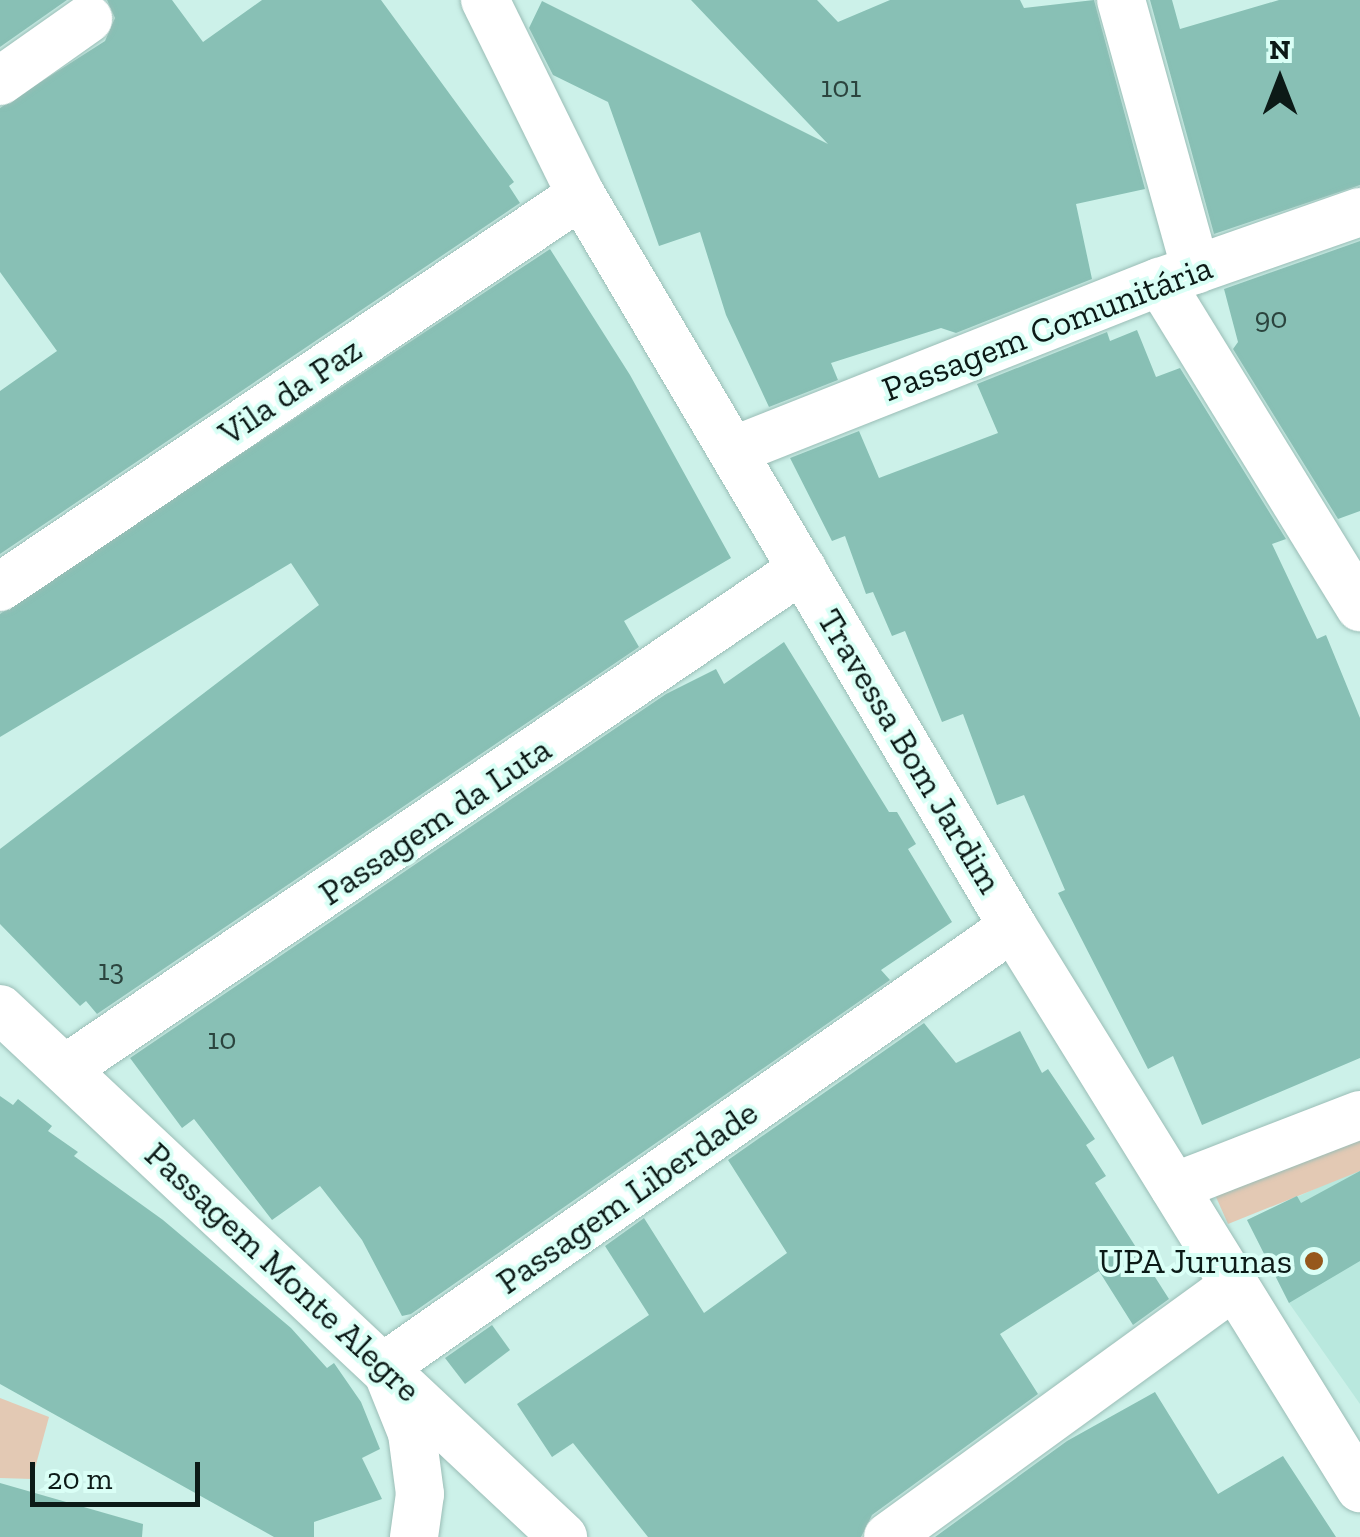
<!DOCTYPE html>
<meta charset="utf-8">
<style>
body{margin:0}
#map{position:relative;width:1360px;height:1537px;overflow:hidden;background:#ccf1e9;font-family:"Zilla Slab",serif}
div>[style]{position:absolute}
.built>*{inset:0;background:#b9e8de}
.green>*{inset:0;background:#e3c9b4}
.building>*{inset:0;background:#88c0b5}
.roads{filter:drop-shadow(0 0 2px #9abdb6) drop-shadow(0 0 2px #9abdb6)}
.minor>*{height:48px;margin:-24px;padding:0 24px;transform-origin:24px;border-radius:24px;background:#fff}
.dots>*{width:28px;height:28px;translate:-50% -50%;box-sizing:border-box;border:5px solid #dafff6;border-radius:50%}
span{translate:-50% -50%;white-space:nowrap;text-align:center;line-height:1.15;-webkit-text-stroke:8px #dafff6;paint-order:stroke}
.number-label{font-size:30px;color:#2b443e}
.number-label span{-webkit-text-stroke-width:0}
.street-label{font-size:35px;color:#0c1a17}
.poi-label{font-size:35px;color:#0c1a17}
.right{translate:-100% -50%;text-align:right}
.north{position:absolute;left:1230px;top:30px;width:100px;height:100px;-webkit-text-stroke:8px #dafff6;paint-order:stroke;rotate:0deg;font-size:28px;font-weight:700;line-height:40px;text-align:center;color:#0c1a17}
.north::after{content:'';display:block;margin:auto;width:35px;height:45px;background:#0c1a17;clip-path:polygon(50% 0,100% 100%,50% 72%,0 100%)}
.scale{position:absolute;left:30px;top:1462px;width:170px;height:45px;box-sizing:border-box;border:5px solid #0c1a17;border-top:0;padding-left:12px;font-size:30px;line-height:35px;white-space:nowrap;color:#0c1a17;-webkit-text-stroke:8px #dafff6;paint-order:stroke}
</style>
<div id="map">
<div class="built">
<div style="clip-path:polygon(1360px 1168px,1360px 1404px,1289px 1303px,1247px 1220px)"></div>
</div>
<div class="green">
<div style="clip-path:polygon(1360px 1123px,1360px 1171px,1228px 1224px,1216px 1197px,1216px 1180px)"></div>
<div style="clip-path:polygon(0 1398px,49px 1417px,32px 1479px,0 1478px)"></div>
</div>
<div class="building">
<div style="clip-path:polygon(0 0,67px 0,0 47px)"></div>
<div style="clip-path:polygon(107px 0,172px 0,203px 42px,262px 0,381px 0,514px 182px,509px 186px,520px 203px,0 554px,0 391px,57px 351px,0 272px,0 108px,105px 41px,115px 18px)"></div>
<div style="clip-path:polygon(691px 0,817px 0,838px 22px,890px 0,1020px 0,1024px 8px,1094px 0,1145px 189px,1076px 204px,1092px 279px,956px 333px,941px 328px,831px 363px,838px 380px,769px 407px,726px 315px,700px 232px,659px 246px,608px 102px,553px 75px,529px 28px,542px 1px,828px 144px)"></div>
<div style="clip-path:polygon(1150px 0,1172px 0,1180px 29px,1279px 0,1360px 0,1360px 185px,1214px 234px)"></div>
<div style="clip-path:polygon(1360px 241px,1360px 511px,1338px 519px,1233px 349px,1238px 342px,1224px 289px)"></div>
<div style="clip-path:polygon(550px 249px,630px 375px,731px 558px,624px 621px,639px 647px,97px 1014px,86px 1001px,80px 1006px,0 924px,0 849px,319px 605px,291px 563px,0 737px,0 614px)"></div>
<div style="clip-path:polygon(1137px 330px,1156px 377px,1180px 368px,1286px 539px,1272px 544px,1317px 639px,1326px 635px,1360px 718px,1360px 1058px,1202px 1125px,1173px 1056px,1148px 1069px,1058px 893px,1065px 890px,1024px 795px,997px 805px,963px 714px,942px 722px,905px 631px,892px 636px,873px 592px,866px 594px,845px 536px,832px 541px,790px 458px,859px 431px,879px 478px,998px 433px,977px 384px,1107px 332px,1110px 341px)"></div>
<div style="clip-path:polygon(784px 642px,889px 812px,897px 812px,916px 844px,908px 849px,952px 922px,881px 970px,890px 980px,411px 1314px,402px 1316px,362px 1240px,320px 1186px,272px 1220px,194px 1119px,182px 1128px,130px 1058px,666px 694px,716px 669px,724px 684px)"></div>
<div style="clip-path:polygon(924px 1023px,956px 1063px,1020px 1031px,1042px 1073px,1048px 1069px,1095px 1139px,1086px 1145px,1106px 1176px,1095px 1183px,1169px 1299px,1133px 1325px,1099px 1271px,1000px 1334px,1038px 1394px,872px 1515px,861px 1537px,648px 1537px,573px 1443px,552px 1457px,517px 1404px,649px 1315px,605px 1246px,644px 1218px,704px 1313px,787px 1253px,728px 1160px)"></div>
<div style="clip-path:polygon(0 1096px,13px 1105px,18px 1099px,52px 1126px,48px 1131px,78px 1152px,74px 1156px,163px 1220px,291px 1328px,327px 1368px,334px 1363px,361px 1402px,380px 1449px,362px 1458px,382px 1499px,314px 1522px,314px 1537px,274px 1537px,0 1384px)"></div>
<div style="clip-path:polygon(1360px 1171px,1360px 1261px,1289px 1303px,1247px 1220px,1297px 1196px,1301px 1203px)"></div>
<div style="clip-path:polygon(492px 1325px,510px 1350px,465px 1384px,445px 1358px)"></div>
<div style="clip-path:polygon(1155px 1392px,1218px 1494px,1283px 1456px,1336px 1537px,935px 1537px,1067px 1441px)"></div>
<div style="clip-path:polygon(0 1483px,143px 1524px,142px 1537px,0 1537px)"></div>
</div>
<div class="roads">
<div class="minor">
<div style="left:485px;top:0;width:217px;rotate:63.8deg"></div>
<div style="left:581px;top:195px;width:850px;rotate:59.45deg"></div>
<div style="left:1013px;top:927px;width:660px;rotate:58.26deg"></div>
<div style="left:1121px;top:0;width:280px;rotate:74.5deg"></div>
<div style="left:0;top:81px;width:108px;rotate:-35.2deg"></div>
<div style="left:1160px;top:282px;width:382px;rotate:58.4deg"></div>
<div style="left:735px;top:450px;width:457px;rotate:-21.6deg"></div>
<div style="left:1160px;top:282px;width:212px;rotate:-19.3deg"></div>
<div style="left:0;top:587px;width:701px;rotate:-34.01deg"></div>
<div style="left:0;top:1009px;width:772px;rotate:43.16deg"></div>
<div style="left:65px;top:1069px;width:891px;rotate:-34.15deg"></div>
<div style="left:1174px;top:1187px;width:199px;rotate:-21.2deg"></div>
<div style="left:414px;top:1537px;width:43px;rotate:-82.1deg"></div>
<div style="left:420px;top:1494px;width:62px;rotate:-97.5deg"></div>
<div style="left:412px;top:1433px;width:72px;rotate:-111.9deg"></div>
<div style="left:385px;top:1366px;width:766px;rotate:-34.96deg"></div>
<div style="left:888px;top:1537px;width:427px;rotate:-36deg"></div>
</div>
</div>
<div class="dots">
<div style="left:1314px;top:1261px;background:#96581c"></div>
</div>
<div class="number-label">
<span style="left:841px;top:87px">101</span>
<span style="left:1271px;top:318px">90</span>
<span style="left:111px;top:970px">13</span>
<span style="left:222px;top:1039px">10</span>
</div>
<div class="street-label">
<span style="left:1047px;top:328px;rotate:-21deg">Passagem Comunitária</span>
<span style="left:290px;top:391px;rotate:-34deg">Vila da Paz</span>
<span style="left:910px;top:751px;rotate:59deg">Travessa Bom Jardim</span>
<span style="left:435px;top:821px;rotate:-34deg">Passagem da Luta</span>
<span style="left:627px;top:1197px;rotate:-35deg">Passagem Liberdade</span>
<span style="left:283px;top:1272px;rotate:43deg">Passagem Monte Alegre</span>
</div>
<div class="poi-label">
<span class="right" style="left:1292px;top:1261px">UPA Jurunas</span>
</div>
<div class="north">N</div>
<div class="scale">20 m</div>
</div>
